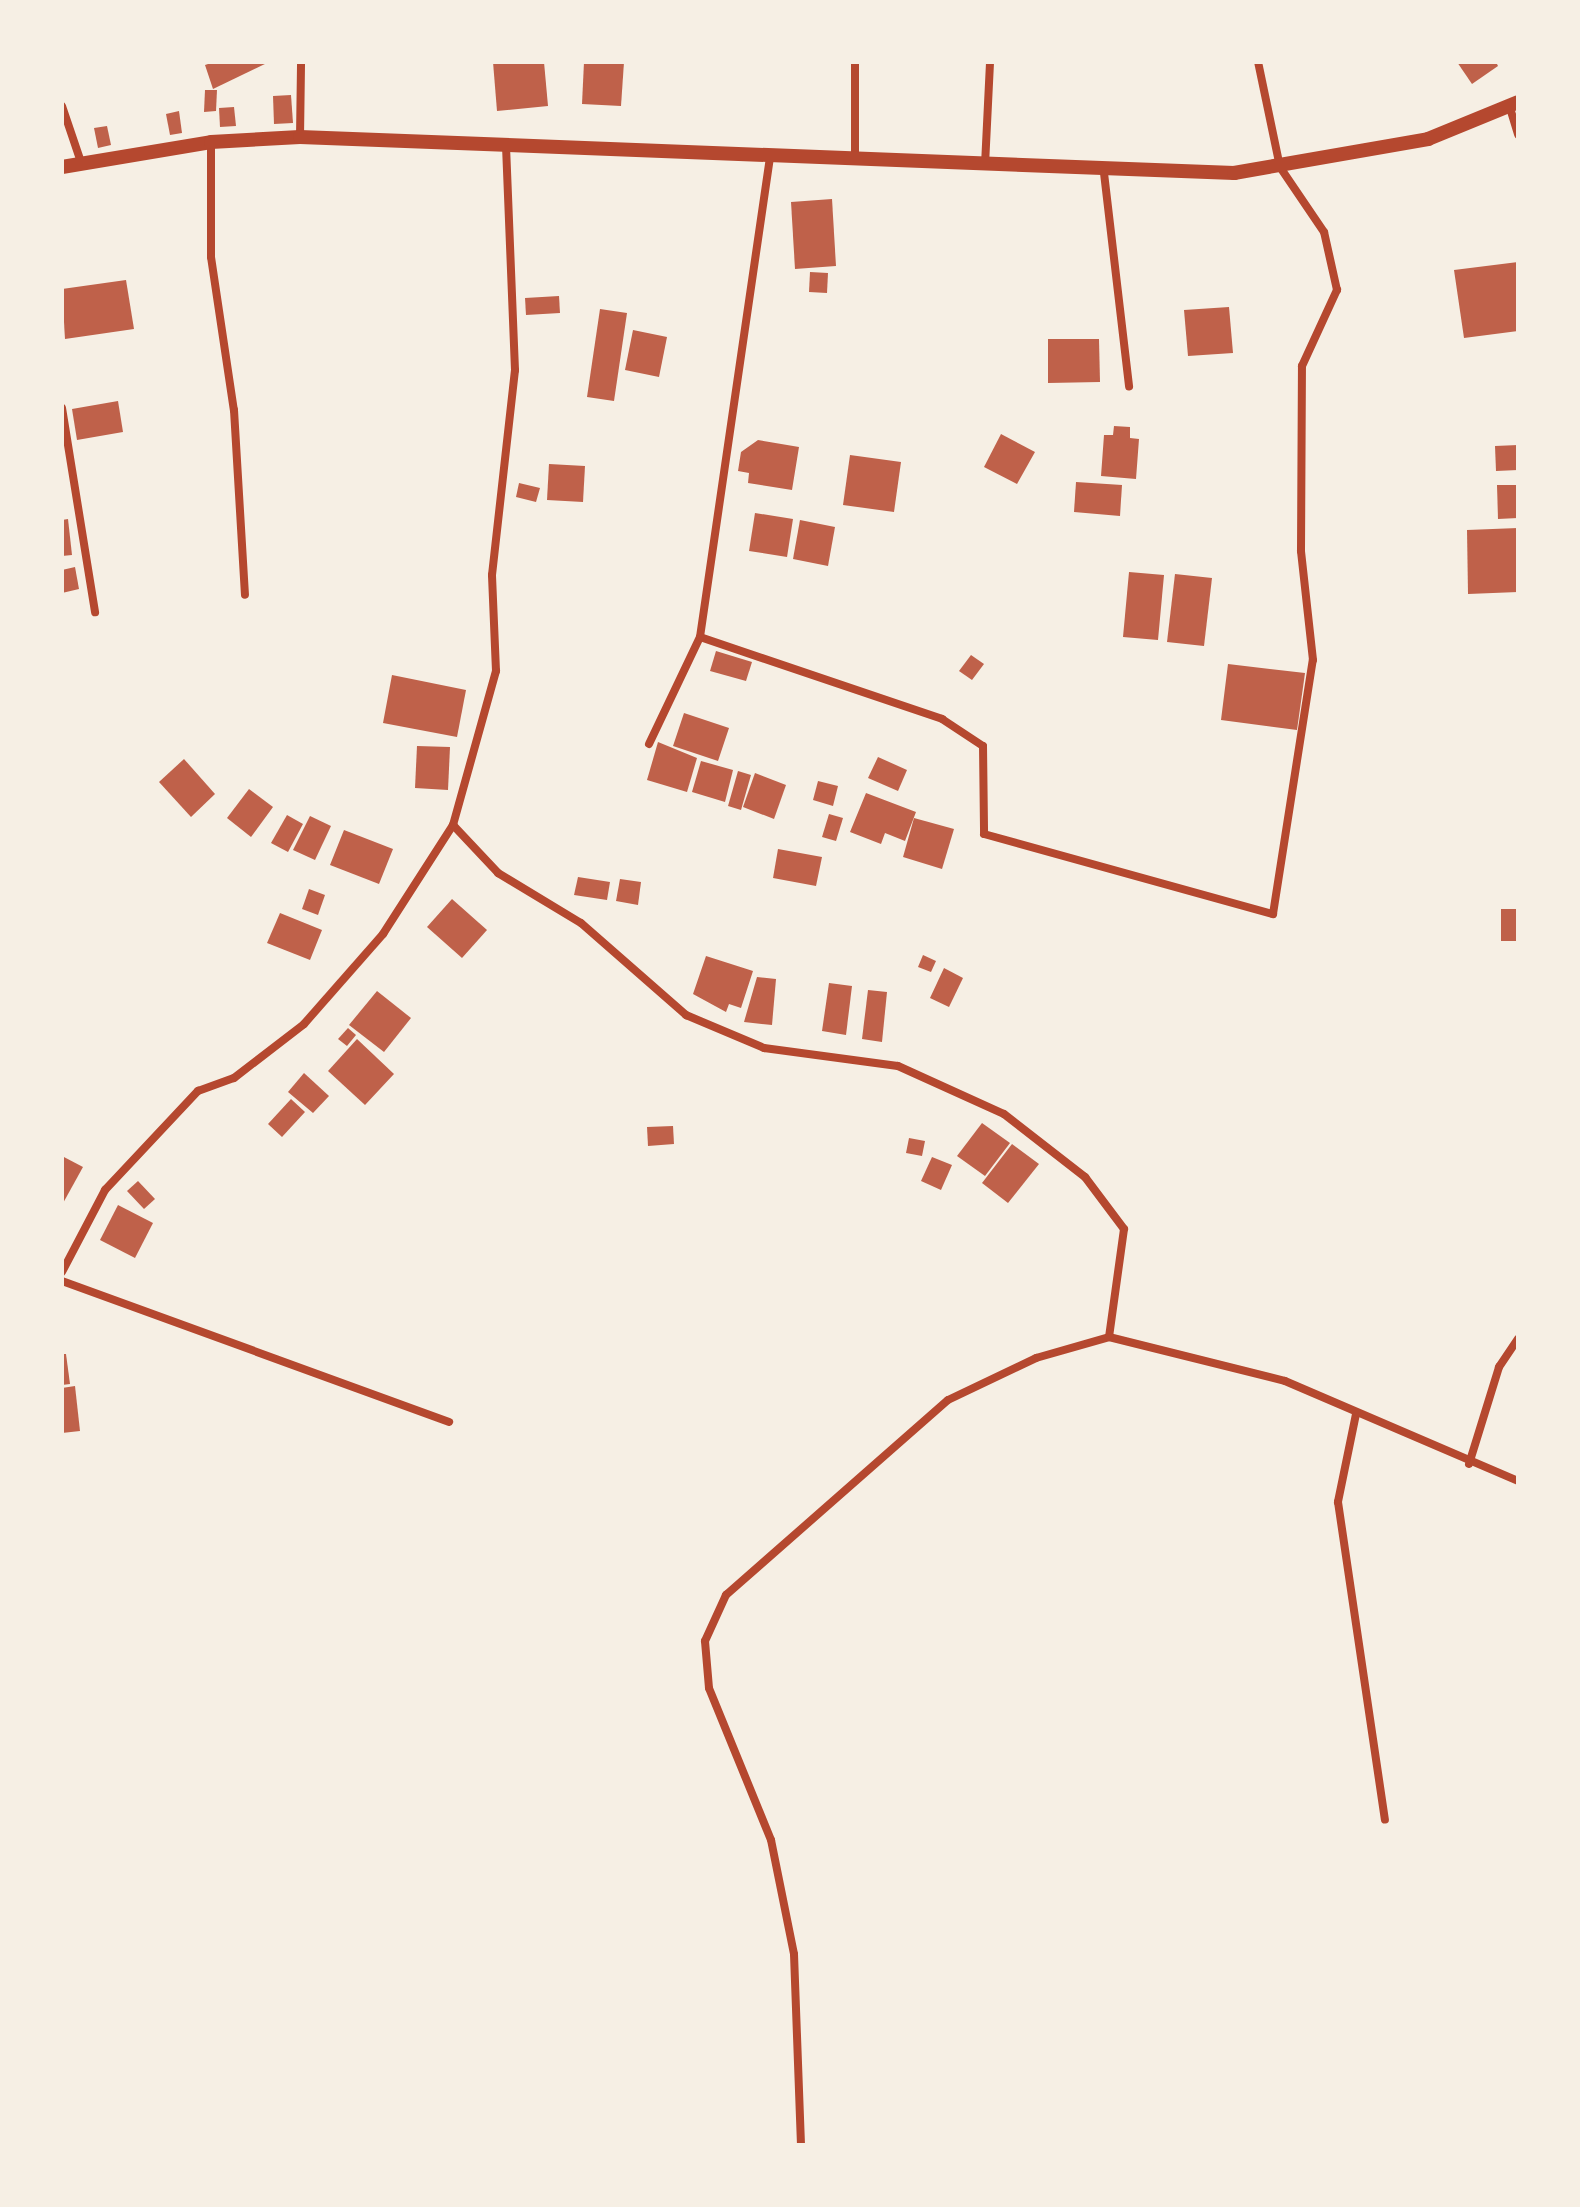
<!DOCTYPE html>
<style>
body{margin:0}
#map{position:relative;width:1580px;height:2207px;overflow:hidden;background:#f6efe4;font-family:"Asap Condensed",sans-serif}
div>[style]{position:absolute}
.building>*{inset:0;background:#bf614a}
.minor>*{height:8px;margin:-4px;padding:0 4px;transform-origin:4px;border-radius:4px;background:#b5482f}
.tertiary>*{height:14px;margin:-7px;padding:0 7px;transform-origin:7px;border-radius:7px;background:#b5482f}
span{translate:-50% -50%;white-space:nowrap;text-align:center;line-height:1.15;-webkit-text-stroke:6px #f6efe4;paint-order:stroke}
.frame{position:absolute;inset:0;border:64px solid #f6efe4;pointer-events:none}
</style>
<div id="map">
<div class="building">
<div style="clip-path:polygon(214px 62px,267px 62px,267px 63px,213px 89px,205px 65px)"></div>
<div style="clip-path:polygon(493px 62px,544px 62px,548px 106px,497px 111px)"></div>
<div style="clip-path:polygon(584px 62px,624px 62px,621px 106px,582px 104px)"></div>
<div style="clip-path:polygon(1457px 62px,1496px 62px,1498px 66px,1472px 84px)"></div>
<div style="clip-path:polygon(205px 90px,217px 90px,216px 111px,204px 112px)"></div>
<div style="clip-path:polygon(291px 95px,293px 123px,274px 124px,273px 96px)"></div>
<div style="clip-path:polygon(234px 107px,236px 126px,220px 127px,219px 108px)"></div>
<div style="clip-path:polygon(179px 111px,182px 133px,170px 135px,166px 114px)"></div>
<div style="clip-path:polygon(107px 126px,111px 145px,98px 148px,94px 128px)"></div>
<div style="clip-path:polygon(832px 199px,836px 266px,795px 269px,791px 202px)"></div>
<div style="clip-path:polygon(1518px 262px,1518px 331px,1464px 338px,1454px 270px)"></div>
<div style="clip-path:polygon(810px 272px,828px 273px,827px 293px,809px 292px)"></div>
<div style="clip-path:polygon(126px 280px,134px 329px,65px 339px,62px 289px)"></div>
<div style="clip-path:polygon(559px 296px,560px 313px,526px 315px,525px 298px)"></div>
<div style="clip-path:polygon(1229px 307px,1233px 353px,1188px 356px,1184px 310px)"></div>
<div style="clip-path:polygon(600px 309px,627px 313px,614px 401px,587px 397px)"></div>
<div style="clip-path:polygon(633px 330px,667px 337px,659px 377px,625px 370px)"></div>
<div style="clip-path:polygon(1048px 339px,1099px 339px,1100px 382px,1048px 383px)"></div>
<div style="clip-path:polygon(118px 401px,123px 432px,77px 440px,72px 409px)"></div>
<div style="clip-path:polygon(1114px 426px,1130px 427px,1130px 438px,1139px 439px,1136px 479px,1101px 476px,1104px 435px,1113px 435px)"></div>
<div style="clip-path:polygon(1001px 434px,1035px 452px,1017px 484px,984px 467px)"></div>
<div style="clip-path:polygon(758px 440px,799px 447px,792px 490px,748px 483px,749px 473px,738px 471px,741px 452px)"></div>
<div style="clip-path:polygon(1518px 445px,1518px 470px,1496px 471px,1495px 446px)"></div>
<div style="clip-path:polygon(850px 455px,901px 462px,894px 512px,843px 505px)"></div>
<div style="clip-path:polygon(549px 464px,585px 466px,583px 502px,547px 500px)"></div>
<div style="clip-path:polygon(1076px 482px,1122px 485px,1120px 516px,1074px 512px)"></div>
<div style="clip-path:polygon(519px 483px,540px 488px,536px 502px,516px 497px)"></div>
<div style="clip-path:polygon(1497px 485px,1518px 485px,1518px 518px,1498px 519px)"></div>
<div style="clip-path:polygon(755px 513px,793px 519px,787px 557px,749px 551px)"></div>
<div style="clip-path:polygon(68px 519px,72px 555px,62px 556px,62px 520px)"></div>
<div style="clip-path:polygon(800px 520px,835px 527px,828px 566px,793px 559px)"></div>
<div style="clip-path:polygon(1518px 528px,1518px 592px,1468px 594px,1467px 530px)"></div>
<div style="clip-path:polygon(75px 567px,79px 589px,62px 593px,62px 570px)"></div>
<div style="clip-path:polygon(1129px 572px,1164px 575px,1158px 640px,1123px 637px)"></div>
<div style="clip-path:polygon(1175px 574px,1212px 578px,1204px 646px,1167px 642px)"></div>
<div style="clip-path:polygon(716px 651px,752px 662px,746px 681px,710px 671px)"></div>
<div style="clip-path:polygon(971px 655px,984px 664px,972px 680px,959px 671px)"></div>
<div style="clip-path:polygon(1228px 664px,1305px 673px,1297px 730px,1221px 720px)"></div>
<div style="clip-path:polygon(392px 675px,466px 690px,457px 737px,383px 723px)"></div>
<div style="clip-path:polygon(684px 713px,729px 728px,718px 761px,673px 746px)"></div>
<div style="clip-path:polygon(658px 742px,697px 758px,687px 792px,647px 780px)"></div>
<div style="clip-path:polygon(417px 746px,450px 747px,448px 790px,415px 788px)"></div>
<div style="clip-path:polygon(878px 757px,907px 770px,898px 791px,868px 778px)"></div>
<div style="clip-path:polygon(184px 759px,215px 794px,191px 817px,159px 782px)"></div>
<div style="clip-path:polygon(701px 761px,733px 770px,725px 802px,692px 792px)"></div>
<div style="clip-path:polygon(738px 771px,751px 775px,741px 810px,728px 806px)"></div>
<div style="clip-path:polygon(755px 773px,786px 785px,774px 819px,743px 807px)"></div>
<div style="clip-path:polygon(818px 781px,838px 786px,833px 806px,813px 800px)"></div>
<div style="clip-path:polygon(249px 789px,273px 807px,251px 837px,227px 818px)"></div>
<div style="clip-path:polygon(866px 793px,916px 812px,905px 841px,885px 833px,881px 844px,850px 832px)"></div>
<div style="clip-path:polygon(829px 814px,843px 818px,836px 841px,822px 837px)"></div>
<div style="clip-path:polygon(287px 815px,303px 824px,288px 852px,271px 843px)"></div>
<div style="clip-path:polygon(310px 816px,331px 826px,315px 860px,293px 850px)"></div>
<div style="clip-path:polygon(914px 818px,954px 829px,942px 869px,903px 857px)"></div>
<div style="clip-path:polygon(344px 830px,393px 849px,379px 884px,330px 865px)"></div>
<div style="clip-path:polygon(778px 849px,822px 857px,816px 886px,773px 878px)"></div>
<div style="clip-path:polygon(578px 877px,610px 882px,607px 900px,574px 895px)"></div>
<div style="clip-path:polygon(620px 879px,641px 882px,638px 905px,616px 901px)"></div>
<div style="clip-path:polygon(309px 889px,325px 895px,318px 915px,302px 909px)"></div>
<div style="clip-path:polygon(452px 899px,487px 930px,462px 958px,427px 927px)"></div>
<div style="clip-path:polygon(1501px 909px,1518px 909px,1518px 941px,1501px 941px)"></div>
<div style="clip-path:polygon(280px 913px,322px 930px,310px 960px,267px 943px)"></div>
<div style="clip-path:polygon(923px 955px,936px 961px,931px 972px,918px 967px)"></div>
<div style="clip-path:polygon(706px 956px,753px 971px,741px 1008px,729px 1004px,726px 1012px,693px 994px)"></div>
<div style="clip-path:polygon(944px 968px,963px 978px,949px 1007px,930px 998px)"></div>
<div style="clip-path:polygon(757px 977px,776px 979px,772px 1025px,744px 1022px)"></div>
<div style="clip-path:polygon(829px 983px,852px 986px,846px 1035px,822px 1031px)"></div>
<div style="clip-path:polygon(868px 990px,887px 992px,882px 1042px,862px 1039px)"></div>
<div style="clip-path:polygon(377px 991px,411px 1018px,384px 1052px,349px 1025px)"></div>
<div style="clip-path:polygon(348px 1028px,356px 1035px,347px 1046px,338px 1039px)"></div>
<div style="clip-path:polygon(357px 1039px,394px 1074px,365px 1105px,328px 1071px)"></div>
<div style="clip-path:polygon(304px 1073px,329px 1096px,313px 1113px,288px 1092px)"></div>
<div style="clip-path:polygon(291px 1099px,305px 1112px,282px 1137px,268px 1124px)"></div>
<div style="clip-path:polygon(982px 1123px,1010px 1143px,985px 1176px,957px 1156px)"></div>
<div style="clip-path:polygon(673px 1126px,674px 1144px,648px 1146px,647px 1127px)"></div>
<div style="clip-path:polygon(909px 1138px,925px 1141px,922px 1156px,906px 1153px)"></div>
<div style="clip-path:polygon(1012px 1144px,1039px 1164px,1008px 1203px,982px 1183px)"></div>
<div style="clip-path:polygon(62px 1156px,83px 1167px,62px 1205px)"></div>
<div style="clip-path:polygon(932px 1157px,952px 1165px,941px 1190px,921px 1181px)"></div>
<div style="clip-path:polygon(138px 1181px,155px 1199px,144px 1209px,127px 1191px)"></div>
<div style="clip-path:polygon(118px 1205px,153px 1223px,135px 1258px,100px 1240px)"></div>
<div style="clip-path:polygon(62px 1354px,66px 1354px,70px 1384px,62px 1385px)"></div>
<div style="clip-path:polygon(75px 1386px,80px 1431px,62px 1433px,62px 1388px)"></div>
</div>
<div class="minor">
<div style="left:62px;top:106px;width:59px;rotate:71.3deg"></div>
<div style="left:1510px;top:108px;width:28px;rotate:73deg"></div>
<div style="left:300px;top:137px;width:75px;rotate:-89.2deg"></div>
<div style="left:211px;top:142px;width:115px;rotate:90deg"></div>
<div style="left:211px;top:257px;width:155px;rotate:81.5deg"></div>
<div style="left:234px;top:410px;width:185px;rotate:86.6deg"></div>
<div style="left:855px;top:161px;width:99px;rotate:-90deg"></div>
<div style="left:985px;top:165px;width:103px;rotate:-87.2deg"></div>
<div style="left:1104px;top:173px;width:215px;rotate:83.3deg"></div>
<div style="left:62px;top:408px;width:207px;rotate:80.8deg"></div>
<div style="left:700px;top:637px;width:256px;rotate:18.7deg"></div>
<div style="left:942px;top:719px;width:49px;rotate:33.4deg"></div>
<div style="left:983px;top:746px;width:88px;rotate:89.3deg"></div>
<div style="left:984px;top:834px;width:300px;rotate:15.5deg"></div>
<div style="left:1273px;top:914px;width:257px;rotate:-81.1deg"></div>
<div style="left:1313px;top:660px;width:110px;rotate:-96.3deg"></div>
<div style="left:1301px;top:551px;width:185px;rotate:-89.7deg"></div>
<div style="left:1302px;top:366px;width:84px;rotate:-65.3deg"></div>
<div style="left:1337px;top:290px;width:59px;rotate:-102.6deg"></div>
<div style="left:1324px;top:232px;width:78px;rotate:-124.1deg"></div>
<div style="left:1280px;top:167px;width:107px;rotate:-101.8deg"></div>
<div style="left:649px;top:744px;width:119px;rotate:-64.5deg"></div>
<div style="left:700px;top:637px;width:482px;rotate:-81.7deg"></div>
<div style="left:453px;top:825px;width:66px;rotate:46.8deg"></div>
<div style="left:498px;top:873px;width:97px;rotate:31.1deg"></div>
<div style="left:581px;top:923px;width:140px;rotate:41.2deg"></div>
<div style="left:686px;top:1015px;width:85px;rotate:22.9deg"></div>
<div style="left:764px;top:1048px;width:135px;rotate:7.7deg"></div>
<div style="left:898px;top:1066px;width:116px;rotate:24.4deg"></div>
<div style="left:1004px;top:1114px;width:103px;rotate:37.9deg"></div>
<div style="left:1085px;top:1177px;width:65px;rotate:53.1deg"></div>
<div style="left:1124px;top:1229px;width:109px;rotate:97.9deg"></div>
<div style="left:62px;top:1272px;width:93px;rotate:-62.3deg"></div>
<div style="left:105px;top:1190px;width:136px;rotate:-46.8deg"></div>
<div style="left:198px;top:1091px;width:38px;rotate:-20deg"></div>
<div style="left:234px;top:1078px;width:88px;rotate:-37.6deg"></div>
<div style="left:304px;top:1024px;width:120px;rotate:-48.7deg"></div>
<div style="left:383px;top:934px;width:130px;rotate:-57.3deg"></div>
<div style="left:453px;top:825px;width:160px;rotate:-74.4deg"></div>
<div style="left:496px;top:671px;width:96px;rotate:-92.4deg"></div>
<div style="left:492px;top:575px;width:206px;rotate:-83.6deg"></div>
<div style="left:515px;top:370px;width:223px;rotate:-92.3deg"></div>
<div style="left:62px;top:1281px;width:412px;rotate:20deg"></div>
<div style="left:1356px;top:1414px;width:90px;rotate:101.6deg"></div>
<div style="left:1338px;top:1502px;width:321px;rotate:81.6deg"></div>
<div style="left:1469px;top:1464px;width:102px;rotate:-72.8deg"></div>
<div style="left:1499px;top:1367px;width:34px;rotate:-56deg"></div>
<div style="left:801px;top:2145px;width:191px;rotate:-92.1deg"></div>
<div style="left:794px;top:1954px;width:116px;rotate:-101.4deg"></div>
<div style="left:771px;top:1840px;width:164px;rotate:-112.2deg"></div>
<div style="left:709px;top:1688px;width:47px;rotate:-94.9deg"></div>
<div style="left:705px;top:1641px;width:51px;rotate:-65.5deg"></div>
<div style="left:726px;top:1595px;width:295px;rotate:-41.3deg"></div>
<div style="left:948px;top:1400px;width:98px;rotate:-25.5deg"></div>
<div style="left:1036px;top:1358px;width:76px;rotate:-16deg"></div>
<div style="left:1109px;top:1337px;width:181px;rotate:14deg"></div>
<div style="left:1285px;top:1381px;width:254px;rotate:23.2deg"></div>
</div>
<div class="tertiary">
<div style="left:62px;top:167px;width:151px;rotate:-9.5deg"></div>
<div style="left:211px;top:142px;width:89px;rotate:-3.2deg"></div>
<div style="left:300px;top:137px;width:935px;rotate:2.21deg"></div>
<div style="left:1234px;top:173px;width:197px;rotate:-9.9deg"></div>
<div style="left:1428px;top:139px;width:97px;rotate:-22.3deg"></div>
</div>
<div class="frame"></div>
</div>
